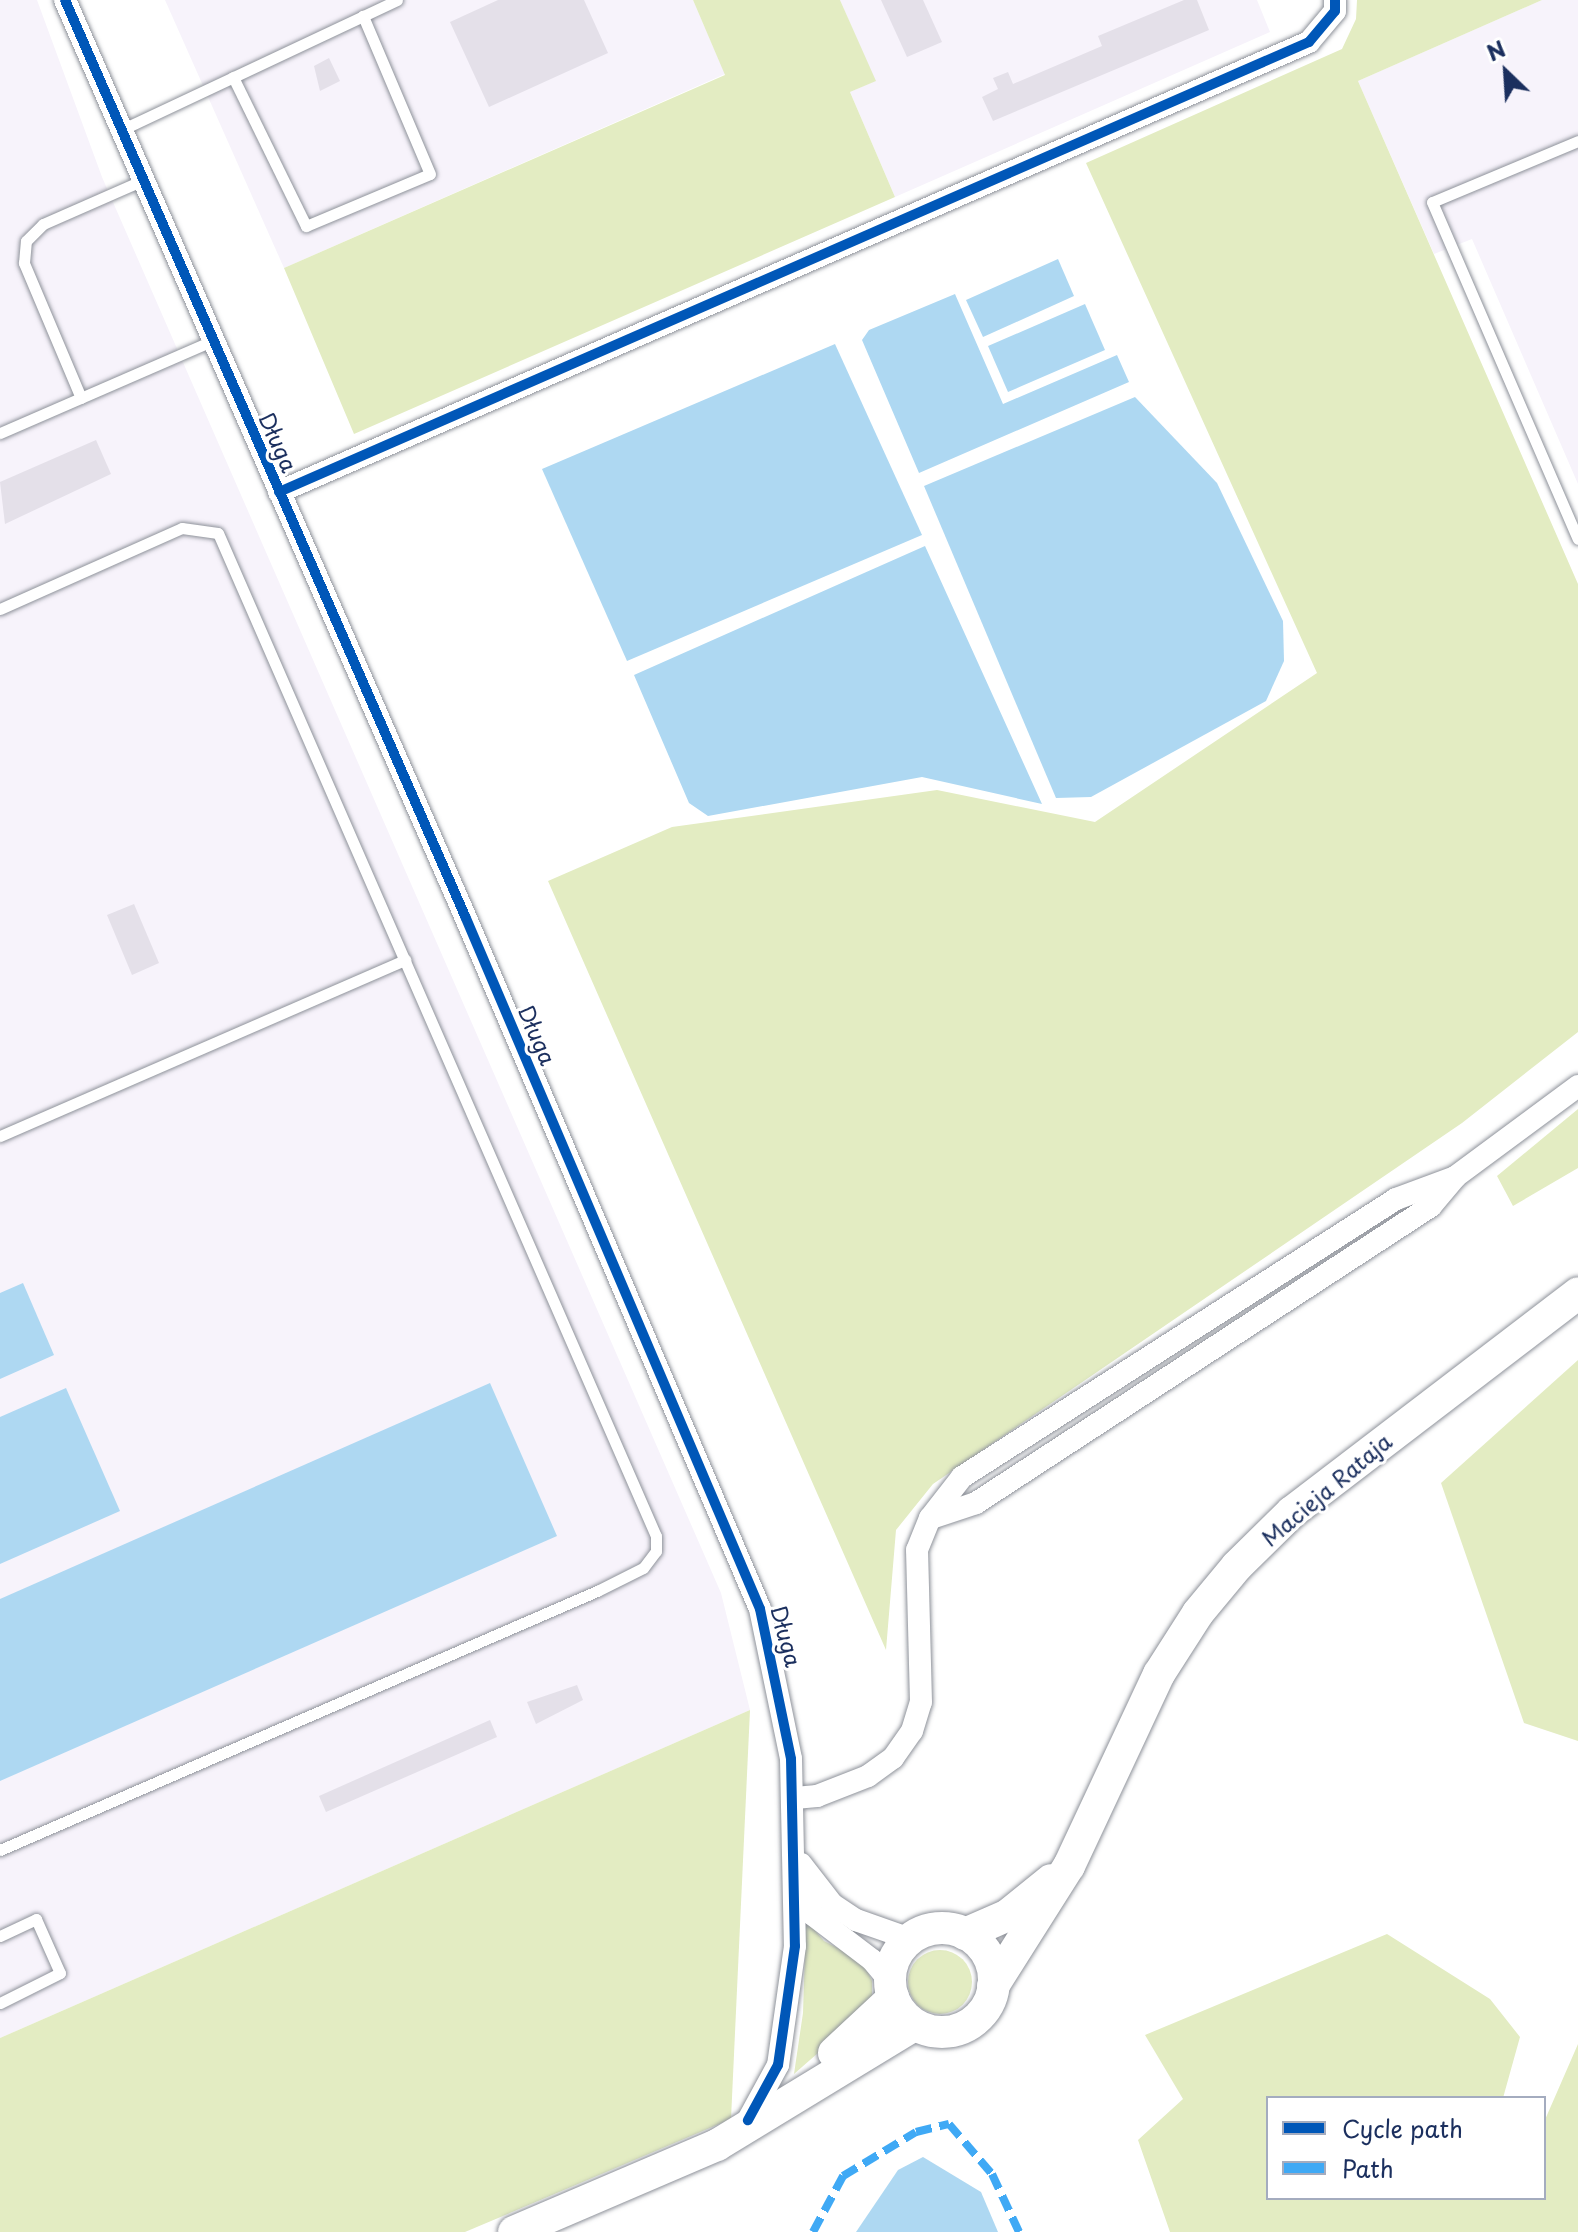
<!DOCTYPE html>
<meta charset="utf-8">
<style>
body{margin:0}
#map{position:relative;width:1578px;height:2232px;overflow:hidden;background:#fff;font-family:"Playpen Sans",sans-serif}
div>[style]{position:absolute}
.built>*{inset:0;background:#f7f3fb}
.green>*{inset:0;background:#e3ecc2}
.round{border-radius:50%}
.water>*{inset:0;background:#aed8f2}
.building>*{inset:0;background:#e4e0e9}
.roads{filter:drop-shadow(0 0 2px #8e929a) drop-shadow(0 0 2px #8e929a)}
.lane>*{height:11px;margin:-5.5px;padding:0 5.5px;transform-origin:5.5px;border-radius:5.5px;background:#fff}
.street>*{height:22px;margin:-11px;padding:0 11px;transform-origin:11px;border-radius:11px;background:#fff}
.secondary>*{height:32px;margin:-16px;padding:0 16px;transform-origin:16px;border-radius:16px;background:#fff}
.secondary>.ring{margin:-16px;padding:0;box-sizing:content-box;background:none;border:32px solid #fff;border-radius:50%}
.quiet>*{height:8px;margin-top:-4px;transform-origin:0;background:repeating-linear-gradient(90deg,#3fa9f5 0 16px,transparent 0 24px)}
.cycleway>*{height:10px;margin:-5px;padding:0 5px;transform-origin:5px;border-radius:5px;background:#0057b8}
span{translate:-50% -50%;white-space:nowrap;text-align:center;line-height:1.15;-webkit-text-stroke:6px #fff;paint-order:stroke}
.street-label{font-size:22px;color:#1b2f5e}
.legend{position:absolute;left:1266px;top:2096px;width:280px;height:104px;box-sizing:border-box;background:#fff;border:2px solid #a4acbf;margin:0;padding:10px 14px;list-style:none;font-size:24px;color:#1b2f5e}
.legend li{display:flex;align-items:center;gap:16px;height:40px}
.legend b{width:40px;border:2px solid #a4acbf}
.north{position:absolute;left:1466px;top:32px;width:80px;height:80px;-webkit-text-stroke:6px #fff;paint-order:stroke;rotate:335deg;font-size:22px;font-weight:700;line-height:32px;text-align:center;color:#1b2f5e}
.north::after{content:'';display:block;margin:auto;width:28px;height:36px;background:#1b2f5e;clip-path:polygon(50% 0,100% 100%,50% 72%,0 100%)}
</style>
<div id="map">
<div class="built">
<div style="clip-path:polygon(0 0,37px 0,102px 177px,721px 1593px,750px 1710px,0 2038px)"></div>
<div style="clip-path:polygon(165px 0,693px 0,725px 74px,284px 268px)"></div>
<div style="clip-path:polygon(840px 0,1257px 0,1270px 32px,895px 197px,850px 92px,875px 81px)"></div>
<div style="clip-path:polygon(1542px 0,1578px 0,1578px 484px,1472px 239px,1434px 254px,1358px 81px)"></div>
</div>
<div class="green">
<div style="clip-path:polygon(693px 0,840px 0,876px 81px,850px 92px,895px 197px,354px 434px,284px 268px,725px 75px)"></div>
<div style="clip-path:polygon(1357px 0,1542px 0,1358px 81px,1578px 584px,1578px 1032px,1462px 1123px,933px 1484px,896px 1530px,886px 1650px,548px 881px,672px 827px,937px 790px,1095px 822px,1317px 673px,1086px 163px,1342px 49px,1356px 19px)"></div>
<div style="clip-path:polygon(1578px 1109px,1578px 1168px,1513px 1206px,1497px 1176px)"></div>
<div style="clip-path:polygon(1578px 1360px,1578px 1741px,1524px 1723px,1441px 1483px)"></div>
<div style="clip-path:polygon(750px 1710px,731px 2119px,465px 2232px,0 2232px,0 2038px)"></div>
<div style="clip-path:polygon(806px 1920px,824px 1941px,863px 1961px,872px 1981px,872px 1999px,858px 2018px,794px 2074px,803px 2013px)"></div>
<div style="clip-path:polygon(1387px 1934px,1490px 1999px,1520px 2037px,1503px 2098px,1268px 2098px,1268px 2198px,1544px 2198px,1544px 2122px,1578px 2044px,1578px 2232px,1170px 2232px,1138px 2140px,1183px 2099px,1145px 2035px)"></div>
<div class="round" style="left:908px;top:1950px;width:64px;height:64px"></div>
</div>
<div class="water">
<div style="clip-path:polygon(1058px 259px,1074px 296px,983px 337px,966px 300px)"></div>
<div style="clip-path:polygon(955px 294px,1003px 404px,1117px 355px,1129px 382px,919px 473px,862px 340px,869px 330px)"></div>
<div style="clip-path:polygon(1085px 304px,1105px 350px,1008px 392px,988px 346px)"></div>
<div style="clip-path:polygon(835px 344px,922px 535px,627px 661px,542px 469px)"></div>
<div style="clip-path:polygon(1135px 397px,1217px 483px,1283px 621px,1284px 661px,1266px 701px,1091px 797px,1056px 798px,924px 486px)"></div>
<div style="clip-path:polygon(925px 546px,1042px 804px,922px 777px,708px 816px,689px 803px,634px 675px)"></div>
<div style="clip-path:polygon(23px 1283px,54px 1355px,0 1379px,0 1293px)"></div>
<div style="clip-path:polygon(490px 1383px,557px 1536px,0 1781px,0 1599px)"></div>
<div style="clip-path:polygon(66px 1388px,120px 1511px,0 1564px,0 1417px)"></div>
<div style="clip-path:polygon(923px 2157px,981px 2192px,998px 2232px,856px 2232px,898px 2170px)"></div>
</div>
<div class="building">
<div style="clip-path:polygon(498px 0,584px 0,608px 53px,489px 107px,450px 22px)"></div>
<div style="clip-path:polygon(881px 0,923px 0,942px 42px,907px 57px)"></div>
<div style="clip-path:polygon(1184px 0,1197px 0,1209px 30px,993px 121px,982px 97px,998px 89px,993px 78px,1008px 72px,1013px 84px,1102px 46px,1098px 36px)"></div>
<div style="clip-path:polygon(329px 58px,340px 81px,320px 91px,314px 66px)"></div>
<div style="clip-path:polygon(96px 440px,111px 474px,5px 524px,0 482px)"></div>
<div style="clip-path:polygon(134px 904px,159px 963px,132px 975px,107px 915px)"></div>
<div style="clip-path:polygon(577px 1685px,583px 1700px,536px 1724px,527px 1702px)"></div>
<div style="clip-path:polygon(490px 1720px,497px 1737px,326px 1812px,319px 1796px)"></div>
</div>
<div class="roads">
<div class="lane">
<div style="left:233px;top:77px;width:166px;rotate:63.9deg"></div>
<div style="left:306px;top:226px;width:134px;rotate:-22.8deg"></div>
<div style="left:430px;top:174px;width:172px;rotate:-113deg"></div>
<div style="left:121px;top:130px;width:305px;rotate:-25.2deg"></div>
<div style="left:1578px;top:141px;width:158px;rotate:157.3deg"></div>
<div style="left:1432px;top:202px;width:367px;rotate:66.6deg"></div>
<div style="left:81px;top:398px;width:147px;rotate:-112.9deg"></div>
<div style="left:24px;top:263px;width:22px;rotate:-85deg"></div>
<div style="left:26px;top:241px;width:24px;rotate:-45deg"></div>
<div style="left:43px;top:224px;width:109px;rotate:-23.7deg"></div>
<div style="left:0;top:433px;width:231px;rotate:-23.5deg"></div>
<div style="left:0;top:609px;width:199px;rotate:-24deg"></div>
<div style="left:182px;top:528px;width:36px;rotate:8deg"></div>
<div style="left:218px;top:533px;width:1094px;rotate:66.41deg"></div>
<div style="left:656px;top:1536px;width:15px;rotate:90deg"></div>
<div style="left:656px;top:1551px;width:21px;rotate:127deg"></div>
<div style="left:643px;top:1568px;width:51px;rotate:153.4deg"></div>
<div style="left:597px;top:1591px;width:651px;rotate:156.55deg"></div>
<div style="left:0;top:1136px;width:442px;rotate:-23.5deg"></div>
<div style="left:0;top:1936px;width:40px;rotate:-25deg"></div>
<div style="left:36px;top:1919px;width:59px;rotate:66deg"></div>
<div style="left:60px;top:1973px;width:67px;rotate:153.4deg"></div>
</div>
<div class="street">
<div style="left:65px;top:0;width:1000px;rotate:66.41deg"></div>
<div style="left:465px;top:916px;width:753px;rotate:66.94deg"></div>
<div style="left:760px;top:1609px;width:153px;rotate:78.3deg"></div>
<div style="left:791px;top:1759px;width:187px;rotate:88.8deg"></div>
<div style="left:795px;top:1946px;width:120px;rotate:98.1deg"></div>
<div style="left:778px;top:2065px;width:63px;rotate:118.6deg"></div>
<div style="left:279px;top:492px;width:1124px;rotate:-23.6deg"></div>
<div style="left:1309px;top:42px;width:40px;rotate:-50deg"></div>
<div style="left:1335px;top:11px;width:11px;rotate:-90deg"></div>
<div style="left:931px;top:1518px;width:47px;rotate:-18.4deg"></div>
<div style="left:976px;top:1503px;width:543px;rotate:-33.13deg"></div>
<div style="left:1431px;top:1206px;width:38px;rotate:-50deg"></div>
<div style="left:1455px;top:1177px;width:153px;rotate:-36.5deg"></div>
<div style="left:795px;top:1798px;width:22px;rotate:-5deg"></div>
<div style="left:817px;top:1796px;width:55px;rotate:-21.4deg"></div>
<div style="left:868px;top:1776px;width:31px;rotate:-36deg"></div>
<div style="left:893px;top:1758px;width:33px;rotate:-55deg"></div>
<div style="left:912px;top:1731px;width:30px;rotate:-73deg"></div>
<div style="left:921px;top:1702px;width:152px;rotate:-91.5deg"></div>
<div style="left:917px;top:1550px;width:35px;rotate:-68deg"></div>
<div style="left:930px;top:1518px;width:52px;rotate:-52deg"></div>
<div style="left:962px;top:1477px;width:515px;rotate:-32.64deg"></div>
<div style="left:1396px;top:1199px;width:63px;rotate:-20.4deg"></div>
<div style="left:801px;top:1864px;width:51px;rotate:52.2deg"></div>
<div style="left:832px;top:1904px;width:29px;rotate:34deg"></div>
<div style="left:856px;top:1920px;width:57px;rotate:19.4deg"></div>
<div style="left:799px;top:1885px;width:33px;rotate:65deg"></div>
<div style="left:813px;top:1915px;width:74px;rotate:37.3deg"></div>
<div style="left:872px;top:1960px;width:26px;rotate:50deg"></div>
</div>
<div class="secondary">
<div class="ring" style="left:890px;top:1928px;width:72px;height:72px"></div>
<div style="left:965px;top:1934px;width:47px;rotate:-23.8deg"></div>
<div style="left:1008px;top:1915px;width:55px;rotate:-39.1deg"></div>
<div style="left:993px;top:1986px;width:142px;rotate:-57.7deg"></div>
<div style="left:1069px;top:1866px;width:212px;rotate:-64.9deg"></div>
<div style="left:1159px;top:1674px;width:72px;rotate:-57.4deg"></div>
<div style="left:1198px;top:1613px;width:61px;rotate:-50.3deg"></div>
<div style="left:1237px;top:1566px;width:77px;rotate:-44.5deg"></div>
<div style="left:1292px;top:1512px;width:360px;rotate:-37.4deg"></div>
<div style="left:834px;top:2053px;width:81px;rotate:-43deg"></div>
<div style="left:514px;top:2232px;width:221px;rotate:-23.2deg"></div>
<div style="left:717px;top:2145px;width:231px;rotate:-31.3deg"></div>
</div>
</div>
<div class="quiet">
<div style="left:813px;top:2232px;width:64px;rotate:-61.8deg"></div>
<div style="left:843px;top:2176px;width:85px;rotate:-31.1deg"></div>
<div style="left:916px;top:2132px;width:34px;rotate:-14deg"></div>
<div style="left:949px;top:2124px;width:66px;rotate:49.3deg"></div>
<div style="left:992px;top:2174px;width:64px;rotate:65deg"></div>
</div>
<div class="cycleway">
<div style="left:65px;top:0;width:1000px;rotate:66.41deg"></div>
<div style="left:465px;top:916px;width:753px;rotate:66.94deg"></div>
<div style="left:760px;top:1609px;width:153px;rotate:78.3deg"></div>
<div style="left:791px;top:1759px;width:187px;rotate:88.8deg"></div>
<div style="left:795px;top:1946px;width:120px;rotate:98.1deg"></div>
<div style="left:778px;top:2065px;width:63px;rotate:118.6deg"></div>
<div style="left:279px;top:492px;width:1124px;rotate:-23.6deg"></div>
<div style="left:1309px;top:42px;width:40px;rotate:-50deg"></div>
<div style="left:1335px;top:11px;width:11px;rotate:-90deg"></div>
</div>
<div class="street-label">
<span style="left:279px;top:442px;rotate:66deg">Długa</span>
<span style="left:538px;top:1035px;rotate:67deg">Długa</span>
<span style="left:1326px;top:1489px;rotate:-40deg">Macieja Rataja</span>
<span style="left:787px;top:1636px;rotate:75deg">Długa</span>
</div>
<ul class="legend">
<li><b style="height:10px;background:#0057b8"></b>Cycle path</li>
<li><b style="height:10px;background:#3fa9f5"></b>Path</li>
</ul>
<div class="north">N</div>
</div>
